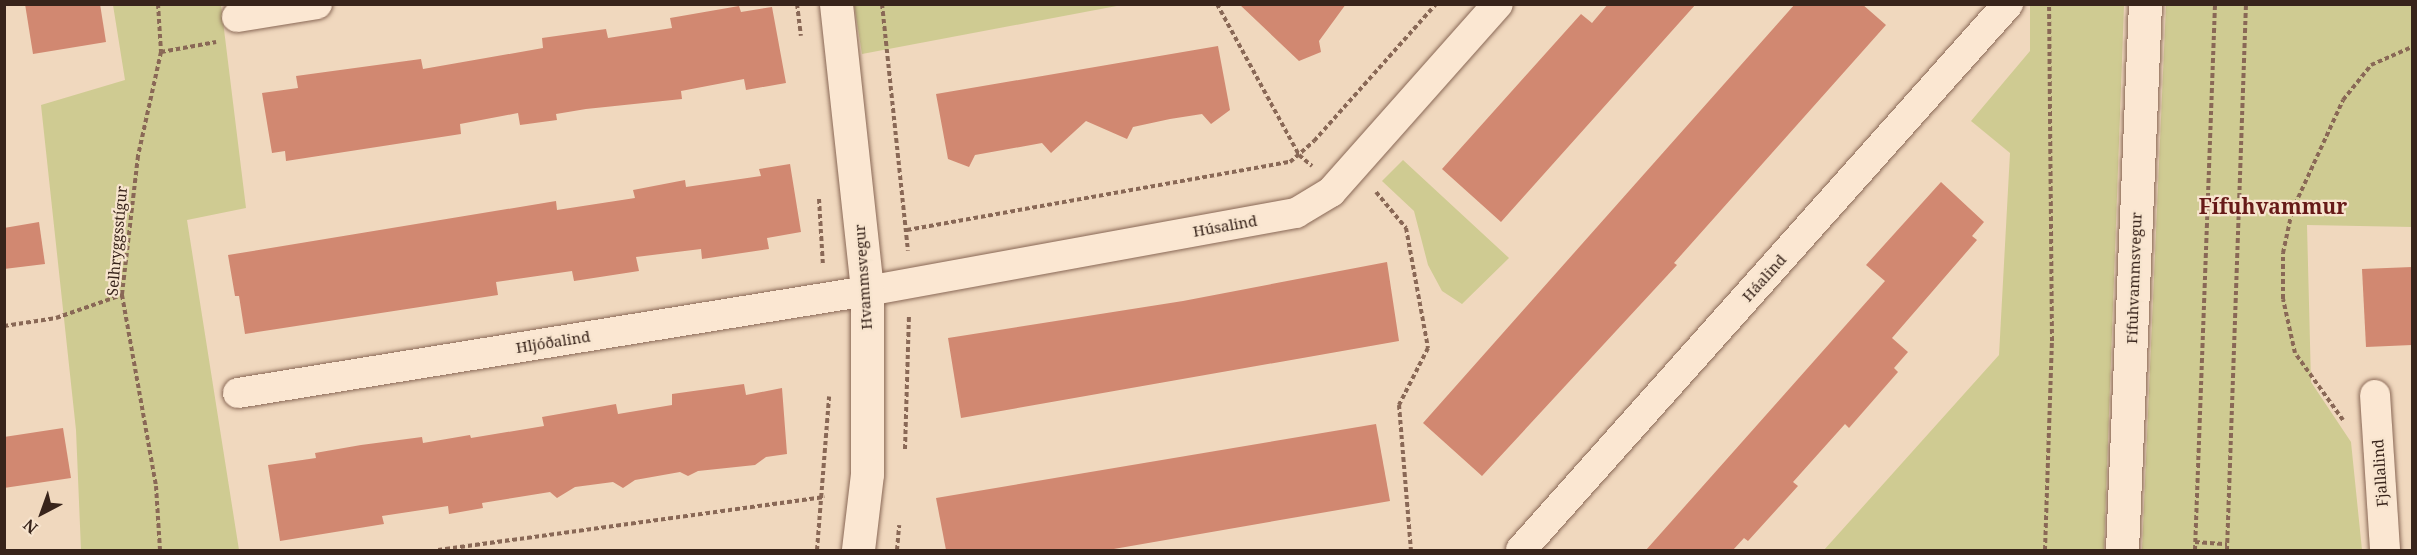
<!DOCTYPE html>
<meta charset="utf-8">
<style>
body{margin:0}
#map{position:relative;width:2417px;height:555px;overflow:hidden;background:#f0d8be;font-family:"Noto Serif",serif}
div>[style]{position:absolute}
.green>*{inset:0;background:#cfcb92}
.building>*{inset:0;background:#d18871}
.path>*{height:4px;margin-top:-2px;transform-origin:0;background:repeating-linear-gradient(90deg,#896856 0 4.5px,transparent 0 7.5px)}
.roads{filter:drop-shadow(0 0 2px #896856) drop-shadow(0 0 2px #896856)}
.minor>*{height:30px;margin:-15px;padding:0 15px;transform-origin:15px;border-radius:15px;background:#fbe7d2}
.tertiary>*{height:33px;margin:-16.5px;padding:0 16.5px;transform-origin:16.5px;border-radius:16.5px;background:#fbe7d2}
.secondary>*{height:33px;margin:-16.5px;padding:0 16.5px;transform-origin:16.5px;border-radius:16.5px;background:#fbe7d2}
span{translate:-50% -50%;white-space:nowrap;text-align:center;line-height:1.15;-webkit-text-stroke:4.5px #f7e4ce;paint-order:stroke}
.street-label{font-size:15px;color:#38241b}
.district-label{font-size:21px;color:#671a18;font-weight:700}
.frame{position:absolute;inset:0;border:6px solid #38241b;pointer-events:none}
.north{position:absolute;left:12px;top:483px;width:60px;height:60px;-webkit-text-stroke:4px #f7e4ce;paint-order:stroke;rotate:221deg;font-size:16px;font-weight:700;line-height:24px;text-align:center;color:#38241b}
.north::after{content:'';display:block;margin:auto;width:21px;height:27px;background:#38241b;clip-path:polygon(50% 0,100% 100%,50% 72%,0 100%)}
</style>
<div id="map">
<div class="green">
<div style="clip-path:polygon(854px 4px,1122px 4px,1122px 5px,862px 54px)"></div>
<div style="clip-path:polygon(113px 5px,221px 5px,246px 208px,187px 220px,239px 550px,81px 550px,76px 430px,41px 105px,125px 80px)"></div>
<div style="clip-path:polygon(2030px 5px,2124px 5px,2104px 550px,1824px 550px,1999px 355px,2010px 153px,1971px 121px,2030px 51px)"></div>
<div style="clip-path:polygon(2166px 5px,2412px 5px,2412px 227px,2307px 225px,2311px 382px,2351px 442px,2362px 550px,2142px 550px)"></div>
<div style="clip-path:polygon(1403px 160px,1509px 258px,1462px 304px,1442px 291px,1428px 265px,1414px 211px,1382px 181px)"></div>
</div>
<div class="building">
<div style="clip-path:polygon(25px 4px,100px 4px,106px 42px,33px 54px)"></div>
<div style="clip-path:polygon(1239px 4px,1346px 4px,1319px 41px,1321px 52px,1299px 61px)"></div>
<div style="clip-path:polygon(1608px 4px,1696px 4px,1501px 222px,1442px 169px,1581px 14px,1592px 23px)"></div>
<div style="clip-path:polygon(1795px 4px,1862px 4px,1886px 25px,1674px 263px,1677px 265px,1482px 476px,1423px 423px)"></div>
<div style="clip-path:polygon(739px 6px,741px 12px,772px 7px,786px 83px,746px 90px,744px 79px,681px 91px,682px 99px,586px 109px,556px 114px,557px 120px,520px 125px,518px 113px,460px 124px,461px 134px,286px 161px,285px 151px,272px 153px,262px 93px,298px 88px,296px 76px,421px 59px,423px 69px,543px 48px,542px 38px,606px 29px,608px 38px,672px 28px,670px 18px)"></div>
<div style="clip-path:polygon(1218px 46px,1230px 110px,1211px 124px,1202px 114px,1170px 119px,1133px 127px,1127px 139px,1086px 121px,1051px 153px,1042px 143px,975px 155px,969px 167px,948px 159px,936px 94px)"></div>
<div style="clip-path:polygon(790px 164px,801px 232px,767px 238px,769px 249px,702px 259px,701px 249px,636px 257px,639px 271px,574px 281px,572px 271px,496px 282px,498px 295px,245px 334px,239px 296px,235px 296px,228px 255px,556px 201px,557px 210px,635px 198px,633px 190px,685px 180px,686px 187px,761px 176px,759px 169px)"></div>
<div style="clip-path:polygon(1941px 182px,1984px 222px,1972px 236px,1977px 240px,1892px 338px,1908px 352px,1894px 368px,1898px 372px,1849px 428px,1845px 424px,1793px 482px,1798px 486px,1748px 541px,1744px 538px,1733px 550px,1646px 550px,1885px 281px,1866px 265px)"></div>
<div style="clip-path:polygon(39px 222px,45px 264px,4px 269px,4px 228px)"></div>
<div style="clip-path:polygon(1387px 262px,1399px 341px,961px 418px,948px 338px,1183px 301px)"></div>
<div style="clip-path:polygon(2412px 267px,2412px 345px,2366px 347px,2362px 269px)"></div>
<div style="clip-path:polygon(744px 384px,746px 395px,782px 388px,787px 454px,766px 457px,755px 465px,698px 471px,688px 476px,680px 472px,635px 480px,623px 488px,613px 482px,575px 487px,557px 498px,550px 492px,482px 503px,483px 508px,449px 514px,448px 506px,382px 516px,384px 524px,280px 541px,268px 465px,316px 458px,315px 453px,361px 445px,422px 437px,423px 443px,470px 435px,471px 438px,544px 426px,542px 417px,616px 404px,618px 414px,672px 405px,672px 394px)"></div>
<div style="clip-path:polygon(1376px 424px,1390px 501px,1108px 550px,946px 550px,936px 498px)"></div>
<div style="clip-path:polygon(63px 428px,71px 478px,4px 488px,4px 437px)"></div>
</div>
<div class="path">
<div style="left:158px;top:4px;width:48px;rotate:86.4deg"></div>
<div style="left:161px;top:52px;width:107px;rotate:102.5deg"></div>
<div style="left:138px;top:156px;width:140px;rotate:96.6deg"></div>
<div style="left:122px;top:295px;width:194px;rotate:79.9deg"></div>
<div style="left:156px;top:486px;width:64px;rotate:86.4deg"></div>
<div style="left:797px;top:4px;width:32px;rotate:83deg"></div>
<div style="left:882px;top:4px;width:248px;rotate:84deg"></div>
<div style="left:1217px;top:4px;width:172px;rotate:61.5deg"></div>
<div style="left:1299px;top:155px;width:17px;rotate:40deg"></div>
<div style="left:161px;top:52px;width:56px;rotate:-10.3deg"></div>
<div style="left:1376px;top:192px;width:47px;rotate:50.2deg"></div>
<div style="left:1406px;top:228px;width:122px;rotate:79.6deg"></div>
<div style="left:1428px;top:348px;width:64px;rotate:117deg"></div>
<div style="left:1399px;top:405px;width:145px;rotate:85.3deg"></div>
<div style="left:819px;top:199px;width:67px;rotate:86.6deg"></div>
<div style="left:907px;top:230px;width:389px;rotate:-10.1deg"></div>
<div style="left:1290px;top:162px;width:32px;rotate:-41deg"></div>
<div style="left:1314px;top:141px;width:183px;rotate:-48.3deg"></div>
<div style="left:4px;top:326px;width:53px;rotate:-8.7deg"></div>
<div style="left:56px;top:318px;width:70px;rotate:-19.2deg"></div>
<div style="left:2343px;top:420px;width:82px;rotate:-125.6deg"></div>
<div style="left:2295px;top:353px;width:55px;rotate:-102.5deg"></div>
<div style="left:2283px;top:299px;width:46px;rotate:-90deg"></div>
<div style="left:2283px;top:253px;width:43px;rotate:-77.9deg"></div>
<div style="left:2292px;top:211px;width:122px;rotate:-65.3deg"></div>
<div style="left:2343px;top:100px;width:45px;rotate:-51.3deg"></div>
<div style="left:2371px;top:65px;width:45px;rotate:-23.7deg"></div>
<div style="left:905px;top:449px;width:133px;rotate:-88.3deg"></div>
<div style="left:2195px;top:542px;width:32px;rotate:4deg"></div>
<div style="left:438px;top:550px;width:390px;rotate:-7.8deg"></div>
<div style="left:817px;top:550px;width:154px;rotate:-85.5deg"></div>
<div style="left:897px;top:550px;width:25px;rotate:-85deg"></div>
<div style="left:2045px;top:550px;width:209px;rotate:-88.1deg"></div>
<div style="left:2052px;top:341px;width:337px;rotate:-90.5deg"></div>
<div style="left:2195px;top:550px;width:546px;rotate:-87.9deg"></div>
<div style="left:2227px;top:550px;width:546px;rotate:-88.01deg"></div>
</div>
<div class="roads">
<div class="minor">
<div style="left:237px;top:17px;width:81px;rotate:-9.2deg"></div>
<div style="left:238px;top:393px;width:637px;rotate:-9.21deg"></div>
<div style="left:867px;top:291px;width:436px;rotate:-10.3deg"></div>
<div style="left:1296px;top:213px;width:41px;rotate:-31deg"></div>
<div style="left:1331px;top:192px;width:251px;rotate:-48.4deg"></div>
<div style="left:2375px;top:395px;width:155px;rotate:86.3deg"></div>
<div style="left:1521px;top:550px;width:732px;rotate:-48.27deg"></div>
</div>
<div class="tertiary">
<div style="left:836px;top:4px;width:289px;rotate:83.8deg"></div>
<div style="left:867px;top:291px;width:183px;rotate:90deg"></div>
<div style="left:867px;top:474px;width:77px;rotate:96.8deg"></div>
</div>
<div class="secondary">
<div style="left:2122px;top:550px;width:546px;rotate:-87.59deg"></div>
</div>
</div>
<div class="street-label">
<span style="left:1225px;top:226px;rotate:-10deg">Húsalind</span>
<span style="left:117px;top:241px;rotate:-85deg">Selhryggsstígur</span>
<span style="left:863px;top:277px;rotate:-94deg">Hvammsvegur</span>
<span style="left:1764px;top:278px;rotate:-48deg">Háalind</span>
<span style="left:2134px;top:278px;rotate:-88deg">Fífuhvammsvegur</span>
<span style="left:553px;top:342px;rotate:-9deg">Hljóðalind</span>
<span style="left:2380px;top:473px;rotate:-94deg">Fjallalind</span>
</div>
<div class="district-label">
<span style="left:2273px;top:206px">Fífuhvammur</span>
</div>
<div class="frame"></div>
<div class="north">N</div>
</div>
